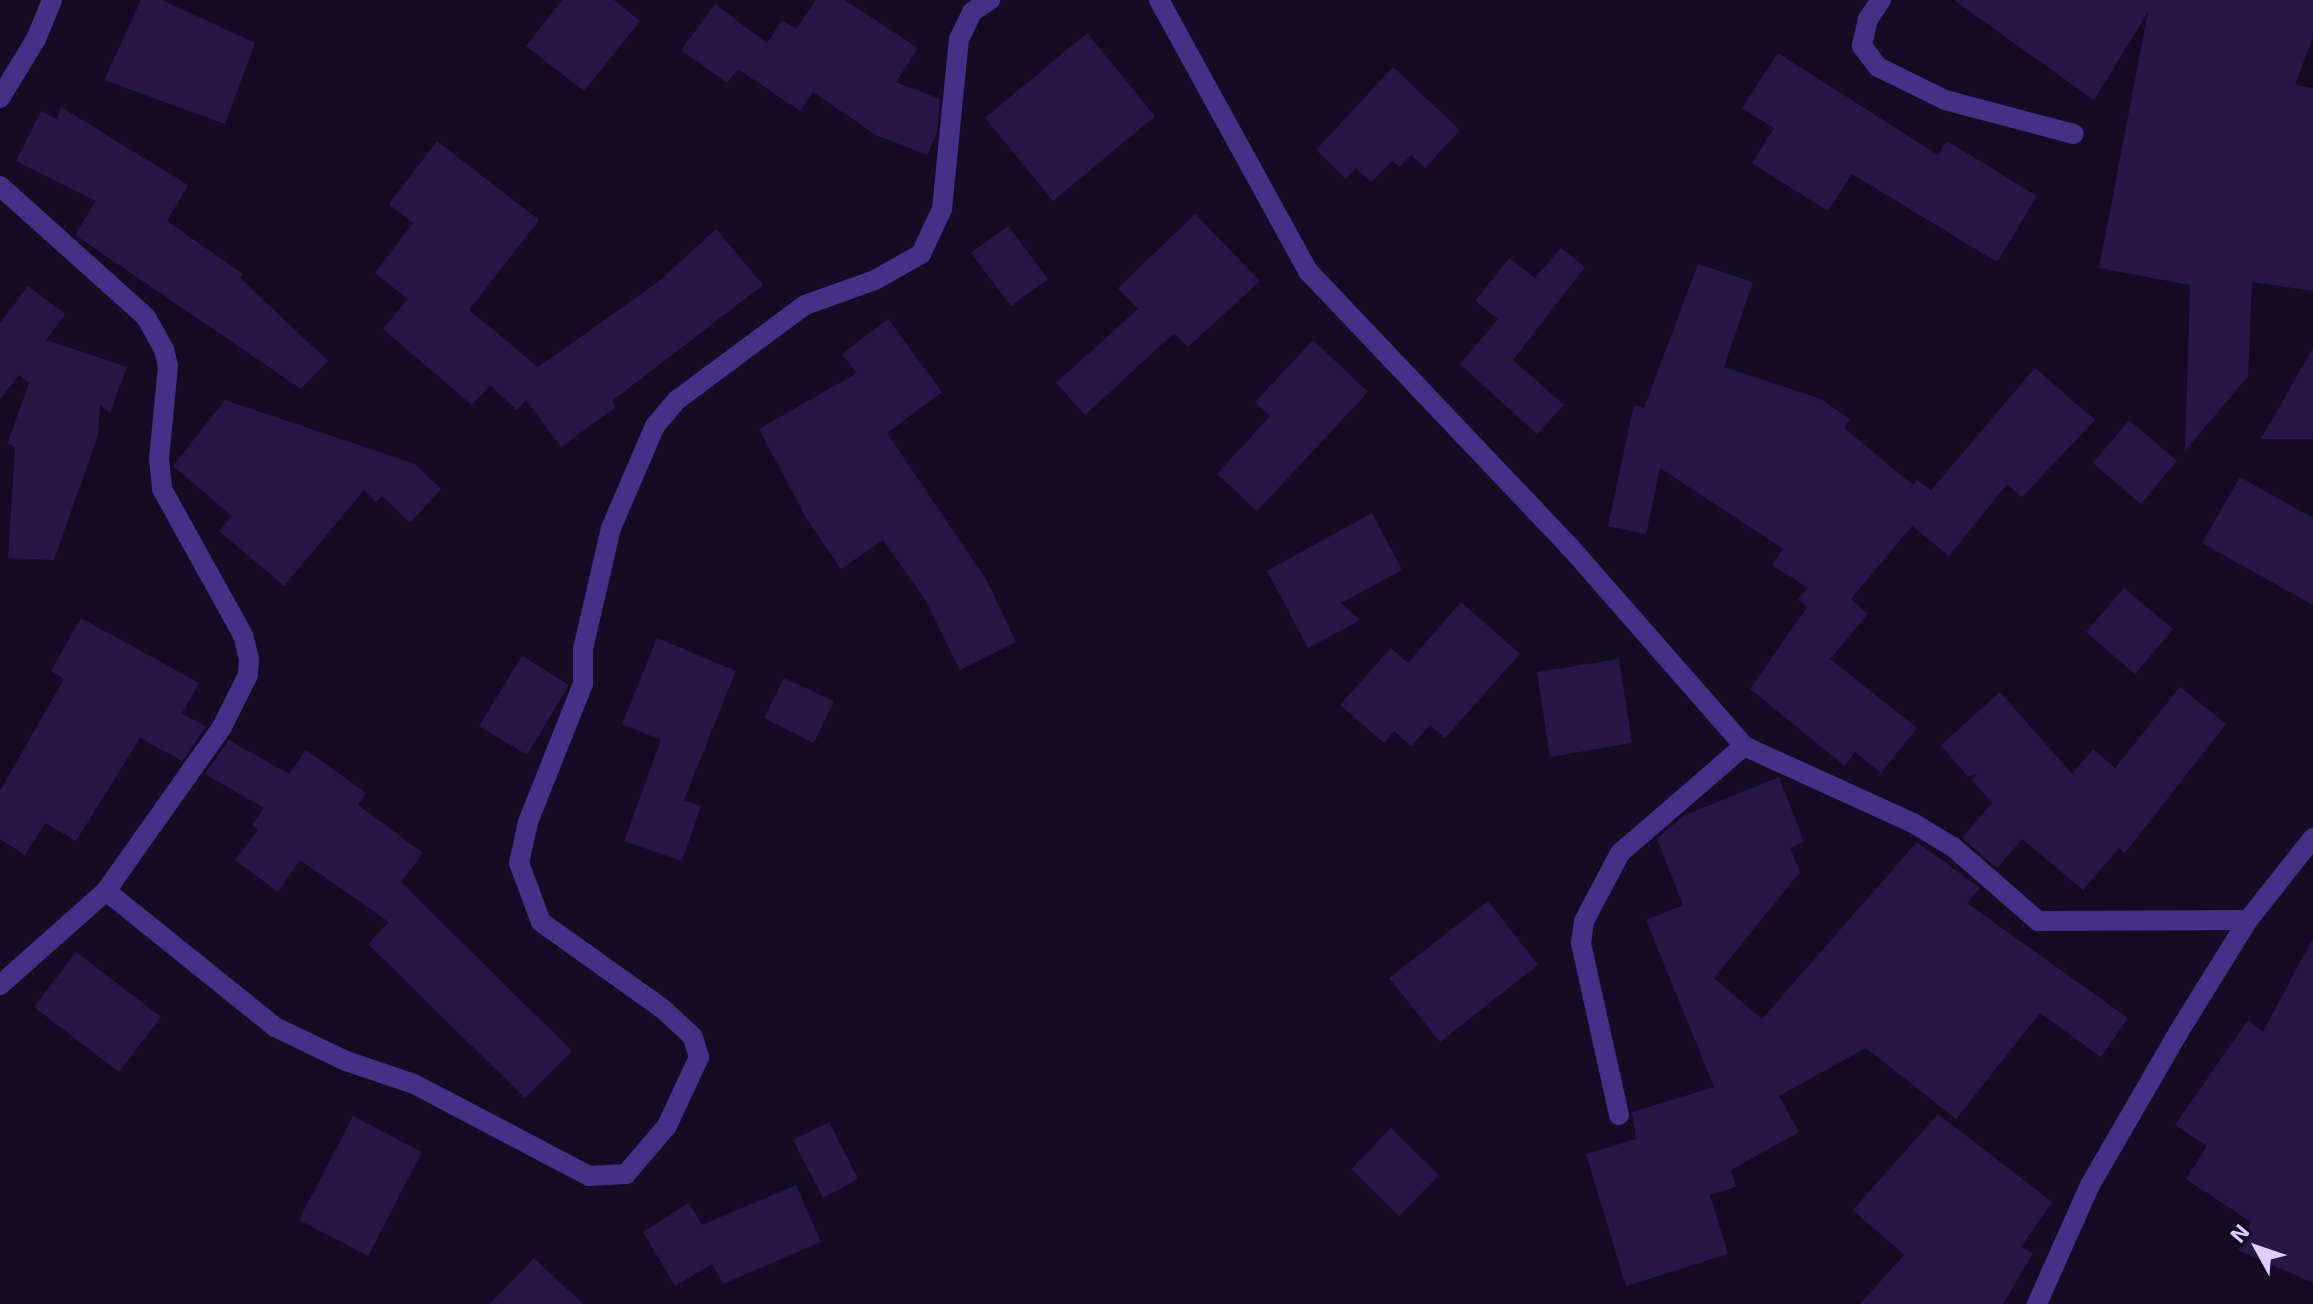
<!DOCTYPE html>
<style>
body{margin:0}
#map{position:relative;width:2313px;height:1304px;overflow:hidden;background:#140b24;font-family:"Exo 2",sans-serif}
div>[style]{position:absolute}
.building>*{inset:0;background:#281647}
.minor>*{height:20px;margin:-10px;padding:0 10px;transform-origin:10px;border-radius:10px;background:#433188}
.tertiary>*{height:20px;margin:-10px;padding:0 10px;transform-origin:10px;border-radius:10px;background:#433188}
span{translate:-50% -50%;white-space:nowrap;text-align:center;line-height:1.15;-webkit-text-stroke:7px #140b24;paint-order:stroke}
.north{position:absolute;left:2217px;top:1208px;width:80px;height:80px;-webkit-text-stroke:6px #140b24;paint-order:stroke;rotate:310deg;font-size:22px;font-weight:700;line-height:32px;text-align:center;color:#dccfff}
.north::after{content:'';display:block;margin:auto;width:28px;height:36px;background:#dccfff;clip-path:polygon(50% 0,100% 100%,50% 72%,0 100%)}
</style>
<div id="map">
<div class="building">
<div style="clip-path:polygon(141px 0,162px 0,255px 43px,225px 124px,104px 80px)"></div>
<div style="clip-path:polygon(562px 0,614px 0,640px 21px,584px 91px,526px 46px)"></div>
<div style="clip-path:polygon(816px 0,845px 0,918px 48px,896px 82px,940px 99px,937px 133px,927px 155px,876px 135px,813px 92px,800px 111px,738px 69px,727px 83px,681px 50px,715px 4px,767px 43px,782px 20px,796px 29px)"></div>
<div style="clip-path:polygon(1954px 0,2313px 0,2313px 37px,2295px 85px,2313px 88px,2313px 291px,2252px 282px,2248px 376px,2185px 451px,2190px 285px,2099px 268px,2148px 12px,2094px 100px)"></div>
<div style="clip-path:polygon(1087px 33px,1155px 116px,1053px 201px,985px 118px)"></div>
<div style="clip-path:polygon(1778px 53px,1938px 155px,1947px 141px,2037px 196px,1997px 262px,1852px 174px,1828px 211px,1752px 163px,1774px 128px,1742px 108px)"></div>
<div style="clip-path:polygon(1393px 67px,1460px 130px,1425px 168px,1411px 155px,1399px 167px,1392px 161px,1371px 182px,1356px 168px,1346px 179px,1316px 150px)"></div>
<div style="clip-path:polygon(61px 107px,188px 185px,167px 221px,243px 274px,240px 278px,328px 361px,301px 389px,75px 235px,96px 201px,16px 161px,41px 111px,57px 119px)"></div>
<div style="clip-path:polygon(437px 141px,539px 220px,469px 310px,538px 367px,658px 282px,716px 229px,763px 285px,612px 401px,616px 407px,561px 447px,526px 400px,517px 410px,490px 385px,472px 405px,383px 329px,408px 299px,375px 273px,413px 223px,389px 204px)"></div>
<div style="clip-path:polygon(1195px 214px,1260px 281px,1188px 347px,1174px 333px,1085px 415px,1056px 383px,1138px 309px,1118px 288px)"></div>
<div style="clip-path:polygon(1008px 226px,1048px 279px,1011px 306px,971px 253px)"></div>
<div style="clip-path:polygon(1561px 248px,1585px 267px,1513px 360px,1564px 405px,1537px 434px,1460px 364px,1498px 319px,1475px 301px,1509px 258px,1535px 278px)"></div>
<div style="clip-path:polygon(1698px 264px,1753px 282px,1724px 367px,1821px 399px,1850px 419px,1844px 428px,1913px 485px,1917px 480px,1931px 490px,2035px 368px,2095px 420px,2022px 497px,2007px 484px,1949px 556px,1912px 526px,1851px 599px,1868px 614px,1830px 659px,1917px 728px,1881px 773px,1855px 752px,1845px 766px,1750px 689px,1807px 607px,1798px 599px,1808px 588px,1772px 565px,1783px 549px,1660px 468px,1646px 534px,1608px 526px,1634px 405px,1644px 408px)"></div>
<div style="clip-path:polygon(28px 286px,65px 314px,46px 340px,127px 367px,110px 413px,100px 405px,98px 435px,54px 560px,8px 558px,15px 447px,7px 444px,29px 383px,19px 375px,0 399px,0 323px)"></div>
<div style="clip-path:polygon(888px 319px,942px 392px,887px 433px,987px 581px,1016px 642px,960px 670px,926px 601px,883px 540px,841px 569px,806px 518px,759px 429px,857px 373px,842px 354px)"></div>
<div style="clip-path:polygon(1313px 340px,1368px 392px,1257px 511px,1217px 474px,1270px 416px,1255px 402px)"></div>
<div style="clip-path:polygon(2313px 348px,2313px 439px,2261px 439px)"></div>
<div style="clip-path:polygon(225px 400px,415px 464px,441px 489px,410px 523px,382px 496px,376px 502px,364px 490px,284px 586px,219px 531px,232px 516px,173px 466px)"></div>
<div style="clip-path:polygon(2129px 420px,2177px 461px,2141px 504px,2093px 463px)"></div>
<div style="clip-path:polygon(2240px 477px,2313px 518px,2313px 605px,2202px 543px)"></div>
<div style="clip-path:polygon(1372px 513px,1402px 570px,1341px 603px,1360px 620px,1308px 648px,1267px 571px)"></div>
<div style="clip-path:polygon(2124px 588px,2173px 629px,2135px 674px,2086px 632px)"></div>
<div style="clip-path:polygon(1461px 602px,1520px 654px,1445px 738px,1430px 725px,1411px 746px,1394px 731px,1384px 743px,1340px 705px,1391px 648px,1408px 663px)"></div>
<div style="clip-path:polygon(81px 618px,199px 683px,182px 713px,206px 727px,182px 761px,140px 738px,76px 841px,45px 823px,25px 855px,0 839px,0 791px,64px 679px,51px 671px)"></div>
<div style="clip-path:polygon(657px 638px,736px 671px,684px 800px,701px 806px,682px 861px,624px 841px,661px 740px,622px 724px)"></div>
<div style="clip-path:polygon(522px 656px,569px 685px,527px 755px,479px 726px)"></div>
<div style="clip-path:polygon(1619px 659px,1632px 743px,1550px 757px,1537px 672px)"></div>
<div style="clip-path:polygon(784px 678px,834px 701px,814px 743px,764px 718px)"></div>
<div style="clip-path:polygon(2180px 687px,2226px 724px,2125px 853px,2119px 848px,2083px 890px,2022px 839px,1997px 868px,1962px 838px,1992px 803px,1972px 780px,1978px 773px,1968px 777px,1941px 745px,2000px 692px,2072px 774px,2093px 749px,2115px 768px)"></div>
<div style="clip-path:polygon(229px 740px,289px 774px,306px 750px,366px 793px,358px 805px,423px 853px,401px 882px,572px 1051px,525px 1098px,368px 944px,389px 922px,300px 860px,278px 892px,235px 860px,258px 830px,252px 825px,264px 808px,205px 774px)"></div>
<div style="clip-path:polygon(1779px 777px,1804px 842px,1790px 848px,1800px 872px,1714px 978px,1762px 1019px,1917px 842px,1980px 888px,1967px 903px,2128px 1018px,2101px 1057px,2040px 1013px,1956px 1119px,1866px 1048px,1779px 1096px,1799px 1132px,1731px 1170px,1736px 1187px,1710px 1195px,1728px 1254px,1626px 1286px,1586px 1154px,1636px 1139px,1632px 1112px,1714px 1087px,1646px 920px,1683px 905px,1657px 839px,1683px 816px)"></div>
<div style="clip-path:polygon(1488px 901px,1538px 965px,1440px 1042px,1389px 978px)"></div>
<div style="clip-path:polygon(2313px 938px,2313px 1283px,2238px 1250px,2251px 1222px,2186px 1179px,2207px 1146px,2175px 1125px,2248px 1020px,2263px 1032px)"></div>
<div style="clip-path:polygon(76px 952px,161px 1017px,119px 1072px,34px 1007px)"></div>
<div style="clip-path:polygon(1938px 1114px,2052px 1202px,2021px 1247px,2033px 1253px,2003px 1304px,1860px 1304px,1904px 1255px,1853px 1210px)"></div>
<div style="clip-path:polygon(353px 1116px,422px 1152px,368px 1256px,299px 1220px)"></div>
<div style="clip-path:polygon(829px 1122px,858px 1179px,823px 1198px,793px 1140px)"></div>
<div style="clip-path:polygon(1391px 1128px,1439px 1175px,1399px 1216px,1351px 1169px)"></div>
<div style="clip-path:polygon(796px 1185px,821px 1242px,723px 1284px,712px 1264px,675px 1286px,643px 1232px,689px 1203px,702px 1225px)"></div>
<div style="clip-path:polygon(534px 1258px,583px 1304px,490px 1304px)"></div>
</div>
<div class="minor">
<div style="left:1159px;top:0;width:309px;rotate:61.2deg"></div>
<div style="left:1308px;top:271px;width:381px;rotate:46.5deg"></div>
<div style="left:1570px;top:547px;width:264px;rotate:48.8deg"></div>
<div style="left:1744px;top:746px;width:186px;rotate:24.5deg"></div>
<div style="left:1913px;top:823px;width:47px;rotate:31deg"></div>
<div style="left:1953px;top:847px;width:113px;rotate:41deg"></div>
<div style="left:2038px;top:921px;width:210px;rotate:-0.3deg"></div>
<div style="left:1881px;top:0;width:23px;rotate:124deg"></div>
<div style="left:1868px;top:19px;width:28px;rotate:103deg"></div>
<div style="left:1862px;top:46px;width:26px;rotate:53deg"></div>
<div style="left:1878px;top:67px;width:75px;rotate:26.2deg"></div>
<div style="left:1945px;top:100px;width:133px;rotate:14.8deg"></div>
<div style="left:0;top:186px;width:196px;rotate:41.9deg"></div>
<div style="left:146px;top:317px;width:37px;rotate:61deg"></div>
<div style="left:164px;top:349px;width:17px;rotate:77deg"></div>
<div style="left:168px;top:366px;width:93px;rotate:95.5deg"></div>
<div style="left:159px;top:459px;width:30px;rotate:84deg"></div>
<div style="left:162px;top:489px;width:167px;rotate:61deg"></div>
<div style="left:243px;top:635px;width:25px;rotate:76deg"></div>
<div style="left:249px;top:659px;width:16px;rotate:94deg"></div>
<div style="left:248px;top:675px;width:58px;rotate:116.6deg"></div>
<div style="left:222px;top:727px;width:201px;rotate:125.3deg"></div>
<div style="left:106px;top:891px;width:142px;rotate:138.4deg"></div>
<div style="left:106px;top:891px;width:217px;rotate:38.8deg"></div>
<div style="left:275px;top:1027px;width:79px;rotate:25.6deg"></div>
<div style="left:346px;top:1061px;width:72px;rotate:18.7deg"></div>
<div style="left:414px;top:1084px;width:198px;rotate:27.7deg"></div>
<div style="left:589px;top:1176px;width:37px;rotate:-3deg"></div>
<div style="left:626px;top:1174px;width:63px;rotate:-49.5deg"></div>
<div style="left:667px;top:1126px;width:76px;rotate:-65.1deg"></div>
<div style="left:699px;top:1057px;width:21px;rotate:-107deg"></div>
<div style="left:693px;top:1037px;width:41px;rotate:-137deg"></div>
<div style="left:663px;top:1009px;width:150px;rotate:-144.5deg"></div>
<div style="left:541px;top:922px;width:63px;rotate:-110.4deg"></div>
<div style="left:519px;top:863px;width:42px;rotate:-77.6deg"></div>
<div style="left:528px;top:822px;width:149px;rotate:-68.3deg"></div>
<div style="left:583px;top:684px;width:35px;rotate:-90deg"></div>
<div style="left:583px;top:649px;width:124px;rotate:-77deg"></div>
<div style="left:611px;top:528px;width:111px;rotate:-66.7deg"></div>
<div style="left:655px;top:426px;width:34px;rotate:-50deg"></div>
<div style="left:677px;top:400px;width:159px;rotate:-36.6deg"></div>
<div style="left:805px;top:305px;width:74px;rotate:-19.7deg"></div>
<div style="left:875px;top:280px;width:53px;rotate:-29.5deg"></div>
<div style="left:921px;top:254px;width:50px;rotate:-65deg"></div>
<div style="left:942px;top:209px;width:171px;rotate:-84.3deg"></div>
<div style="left:959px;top:39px;width:30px;rotate:-64deg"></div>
<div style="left:972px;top:12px;width:22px;rotate:-34deg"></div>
<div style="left:1619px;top:1115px;width:176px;rotate:-102.5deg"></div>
<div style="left:1581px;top:943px;width:22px;rotate:-82deg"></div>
<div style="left:1584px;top:921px;width:77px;rotate:-62.1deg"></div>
<div style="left:1620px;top:853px;width:164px;rotate:-40.8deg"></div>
</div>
<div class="tertiary">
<div style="left:0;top:98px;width:69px;rotate:-58.6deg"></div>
<div style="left:36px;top:39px;width:42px;rotate:-67.7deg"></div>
<div style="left:2037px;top:1304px;width:130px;rotate:-66deg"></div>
<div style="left:2090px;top:1185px;width:176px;rotate:-59.9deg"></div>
<div style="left:2178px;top:1033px;width:133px;rotate:-58.2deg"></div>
<div style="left:2248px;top:920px;width:105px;rotate:-51.6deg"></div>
</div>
<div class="north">N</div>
</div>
